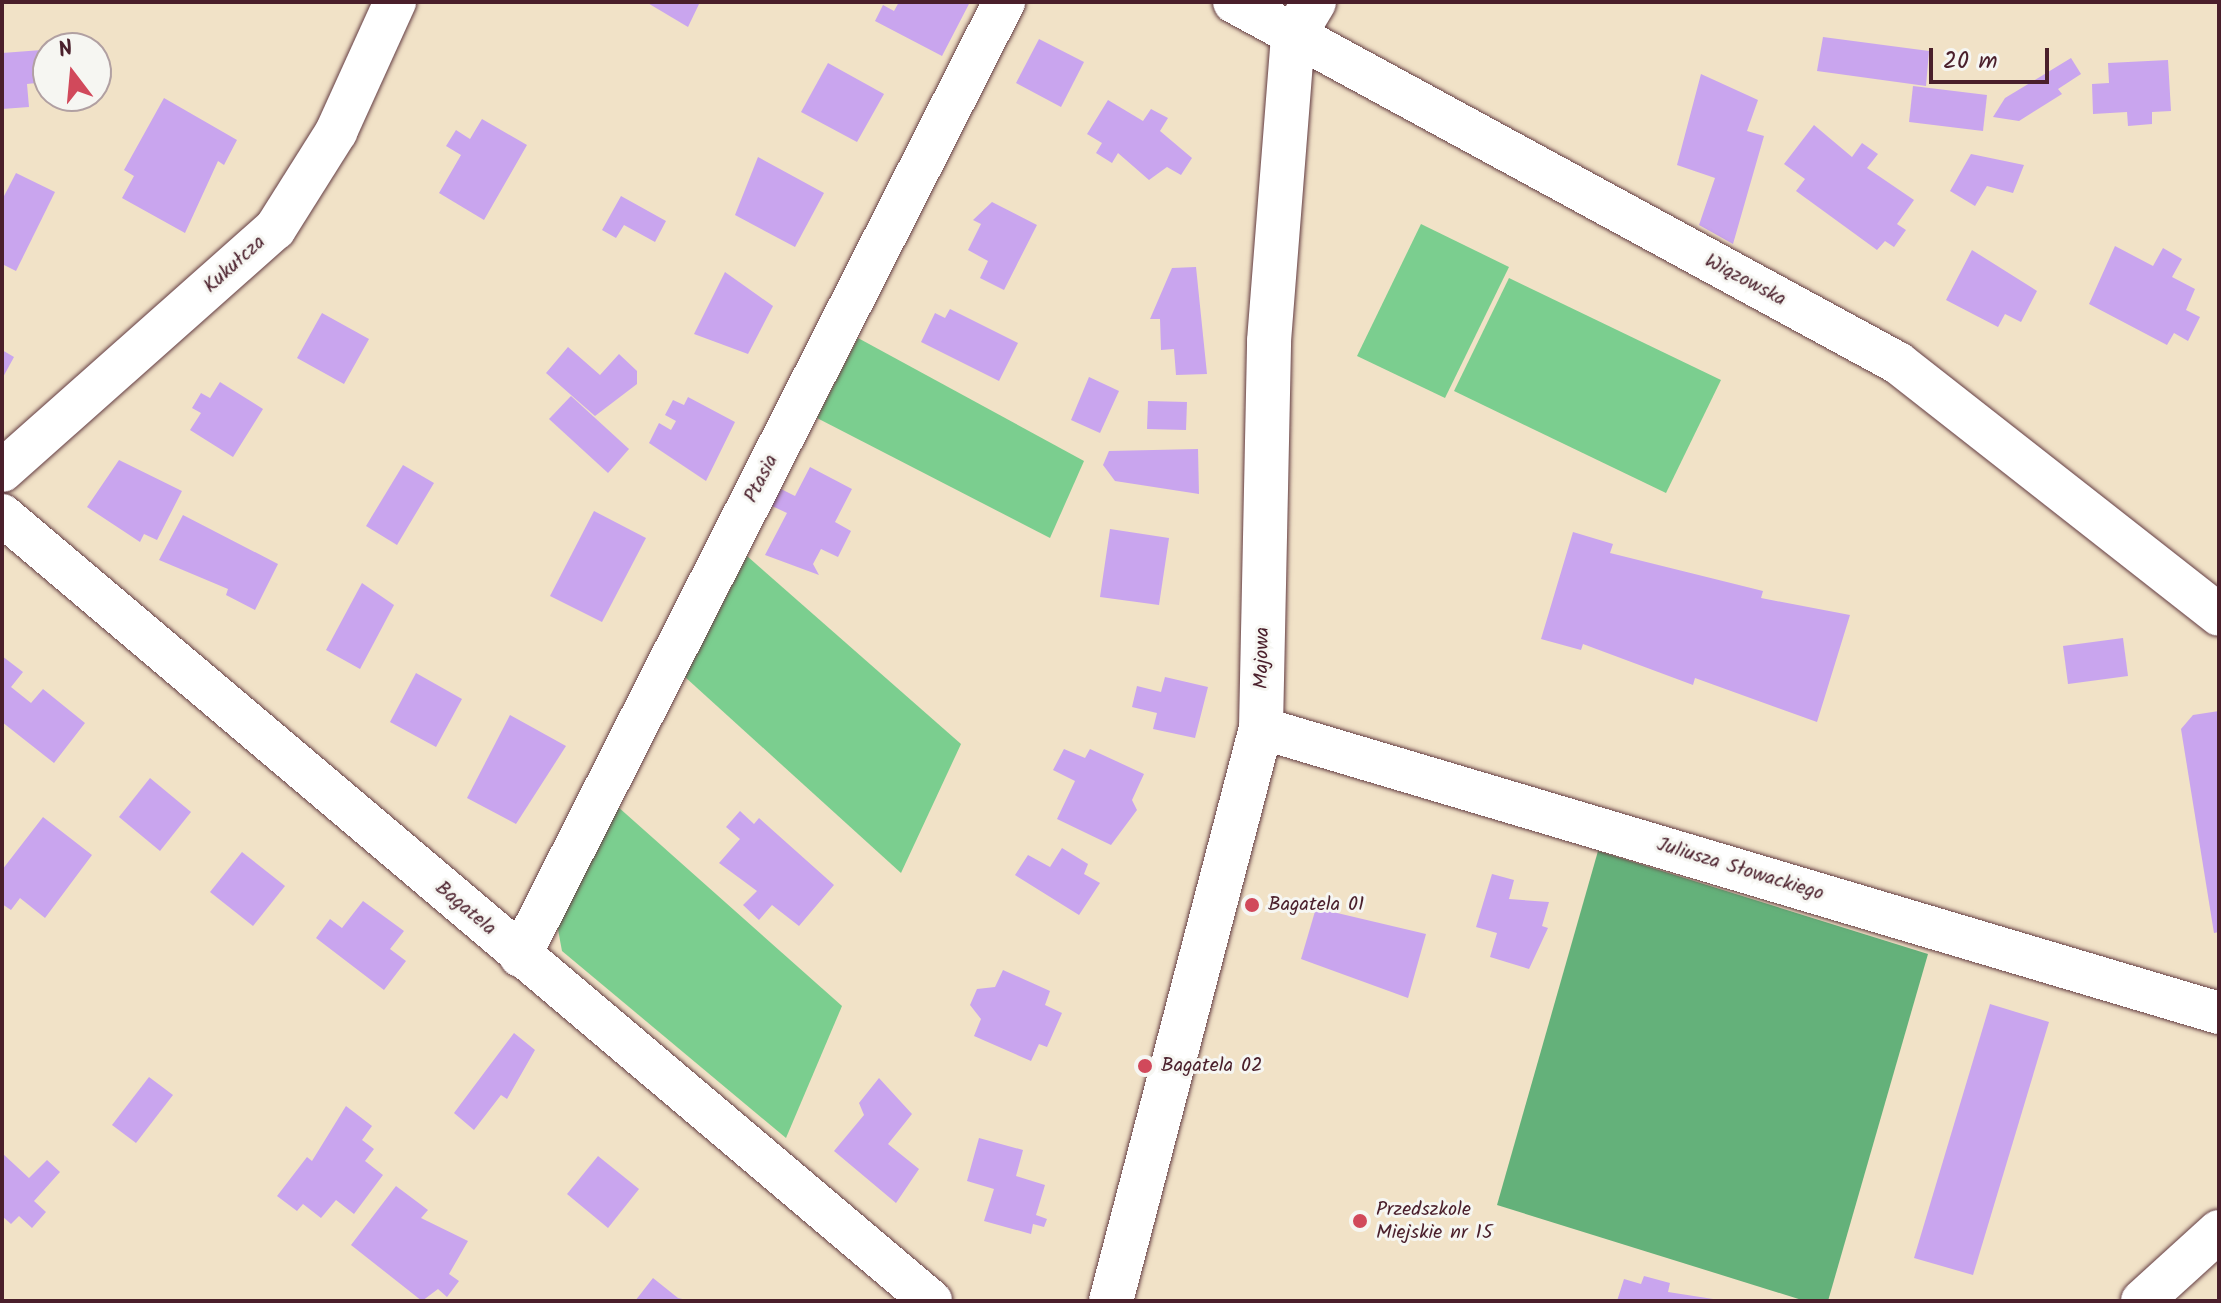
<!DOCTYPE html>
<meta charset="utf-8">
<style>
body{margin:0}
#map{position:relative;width:2221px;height:1303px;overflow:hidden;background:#f1e2c7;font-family:Kalam,sans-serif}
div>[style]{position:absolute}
.green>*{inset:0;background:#7bce8f}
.forest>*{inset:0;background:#64b17a}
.building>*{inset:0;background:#c9a5ee}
.roads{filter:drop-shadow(0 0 2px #633c42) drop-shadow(0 0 2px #633c42)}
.street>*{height:42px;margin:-21px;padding:0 21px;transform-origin:21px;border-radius:21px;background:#fff}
.secondary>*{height:44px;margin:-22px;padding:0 22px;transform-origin:22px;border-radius:22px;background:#fff}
.dots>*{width:22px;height:22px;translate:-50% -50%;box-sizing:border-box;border:4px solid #f6f6f2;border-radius:50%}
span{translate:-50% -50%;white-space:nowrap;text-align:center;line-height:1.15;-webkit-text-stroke:6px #f6f6f2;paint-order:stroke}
.street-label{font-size:20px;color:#4a1f2b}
.poi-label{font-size:20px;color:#4a1f2b}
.left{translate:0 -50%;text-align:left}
.frame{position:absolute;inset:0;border:4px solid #4a1f2b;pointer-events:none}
.north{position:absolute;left:32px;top:32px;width:80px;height:80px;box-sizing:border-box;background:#f6f6f2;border:2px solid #b1a0a2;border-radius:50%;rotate:344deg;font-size:22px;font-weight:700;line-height:32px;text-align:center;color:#4a1f2b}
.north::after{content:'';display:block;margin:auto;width:28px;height:36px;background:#d1495b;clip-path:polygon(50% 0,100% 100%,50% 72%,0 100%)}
.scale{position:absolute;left:1929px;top:48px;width:120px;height:36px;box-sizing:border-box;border:4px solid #4a1f2b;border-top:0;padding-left:10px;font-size:24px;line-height:28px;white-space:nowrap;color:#4a1f2b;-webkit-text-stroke:6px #f6f6f2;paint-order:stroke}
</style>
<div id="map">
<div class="green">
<div style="clip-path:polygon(1421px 224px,1509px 267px,1445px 398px,1357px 356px)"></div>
<div style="clip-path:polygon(1509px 278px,1721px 380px,1666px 493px,1454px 391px)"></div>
<div style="clip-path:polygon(858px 338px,1084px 461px,1050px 538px,817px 418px)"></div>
<div style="clip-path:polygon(747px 556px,961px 744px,901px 873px,685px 677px)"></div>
<div style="clip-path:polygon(617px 806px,842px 1006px,786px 1138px,562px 951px,557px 924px)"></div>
</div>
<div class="forest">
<div style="clip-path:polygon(1598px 851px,1928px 954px,1828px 1301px,1805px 1301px,1497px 1205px)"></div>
</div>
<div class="building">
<div style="clip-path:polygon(646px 2px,700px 2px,688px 27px)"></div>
<div style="clip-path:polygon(899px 2px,970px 2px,942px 56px,875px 21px,883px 5px,894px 11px)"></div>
<div style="clip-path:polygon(1823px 37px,1929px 51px,1926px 86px,1817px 71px)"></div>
<div style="clip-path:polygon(1039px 39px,1084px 62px,1061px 107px,1016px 83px)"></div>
<div style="clip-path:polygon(42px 50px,45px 82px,27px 84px,29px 107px,2px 109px,2px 53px)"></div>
<div style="clip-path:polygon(2071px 58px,2081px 74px,2058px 89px,2062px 94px,2019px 121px,1993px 117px,2005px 98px)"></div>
<div style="clip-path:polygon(2168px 60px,2171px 111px,2152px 112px,2152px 124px,2128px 126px,2127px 112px,2093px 114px,2092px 84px,2109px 83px,2108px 63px)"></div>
<div style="clip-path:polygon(828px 63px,884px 94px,857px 142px,801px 112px)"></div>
<div style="clip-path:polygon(1701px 74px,1758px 100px,1747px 131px,1764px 136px,1733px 244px,1699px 225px,1715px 178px,1677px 165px)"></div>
<div style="clip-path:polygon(1913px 86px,1987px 95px,1983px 131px,1909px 122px)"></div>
<div style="clip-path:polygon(164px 98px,237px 140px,224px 165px,218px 161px,185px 233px,122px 198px,134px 176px,124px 170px)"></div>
<div style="clip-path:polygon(1108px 100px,1143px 121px,1151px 109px,1168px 118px,1160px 131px,1192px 158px,1181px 175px,1167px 167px,1149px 180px,1118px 153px,1112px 163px,1096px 153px,1102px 143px,1087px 134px)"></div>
<div style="clip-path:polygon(482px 119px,527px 145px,484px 220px,439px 193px,461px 155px,446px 146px,456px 130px,470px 139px)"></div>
<div style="clip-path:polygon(1814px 125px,1852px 157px,1862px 143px,1878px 154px,1867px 168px,1914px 200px,1897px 224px,1906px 230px,1894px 247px,1885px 241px,1877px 250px,1796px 191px,1805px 179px,1784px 164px)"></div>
<div style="clip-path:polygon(1971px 154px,2024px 165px,2013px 193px,1987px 186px,1975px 206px,1950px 191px)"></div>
<div style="clip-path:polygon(758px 157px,824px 193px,795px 247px,735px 215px)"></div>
<div style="clip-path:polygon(16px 173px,55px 192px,16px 271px,2px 264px,2px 200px)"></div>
<div style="clip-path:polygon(621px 196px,666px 221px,655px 242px,624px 225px,616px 238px,602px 230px)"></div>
<div style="clip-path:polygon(992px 202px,1037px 225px,1004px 290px,980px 278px,988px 261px,968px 250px,981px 224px,973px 220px)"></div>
<div style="clip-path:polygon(2115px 246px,2153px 266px,2163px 248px,2182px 259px,2172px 277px,2195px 289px,2186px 310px,2200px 317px,2188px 341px,2174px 333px,2167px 345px,2089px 304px)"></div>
<div style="clip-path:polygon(1972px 250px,2037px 291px,2021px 322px,2005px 314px,1998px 327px,1946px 300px)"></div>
<div style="clip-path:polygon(1196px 267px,1207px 374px,1176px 375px,1174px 349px,1161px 350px,1160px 319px,1150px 319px,1172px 268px)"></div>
<div style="clip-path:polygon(725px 272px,773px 306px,748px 354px,694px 334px)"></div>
<div style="clip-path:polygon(950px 309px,1018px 343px,999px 381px,921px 342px,935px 313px,945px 318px)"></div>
<div style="clip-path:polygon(322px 313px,369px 339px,344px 384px,297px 358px)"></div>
<div style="clip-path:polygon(568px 347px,600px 375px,619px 354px,637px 371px,637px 384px,595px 416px,546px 373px)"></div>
<div style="clip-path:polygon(2px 350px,14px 357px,2px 379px)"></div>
<div style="clip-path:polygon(1089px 377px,1119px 391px,1100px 433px,1071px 420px)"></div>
<div style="clip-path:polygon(220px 382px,263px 409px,233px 457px,190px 430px,201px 413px,192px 408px,201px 393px,210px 398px)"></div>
<div style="clip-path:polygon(571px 396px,629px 449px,608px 473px,549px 419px)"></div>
<div style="clip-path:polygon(688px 397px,735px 422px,706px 481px,649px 443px,659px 423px,671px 430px,676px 421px,665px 415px,673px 400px,684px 405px)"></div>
<div style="clip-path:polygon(1148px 401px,1187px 402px,1186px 430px,1147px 429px)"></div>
<div style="clip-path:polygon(1198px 449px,1199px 494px,1115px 481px,1103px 465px,1109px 451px)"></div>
<div style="clip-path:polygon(119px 460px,182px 491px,157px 540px,144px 534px,140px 542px,87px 507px)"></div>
<div style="clip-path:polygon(403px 465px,434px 483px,397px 545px,366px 526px)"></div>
<div style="clip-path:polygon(810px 467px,852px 489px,835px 522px,851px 531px,838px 557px,821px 549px,813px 564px,819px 575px,765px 555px,787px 513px,772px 506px,781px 489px,795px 496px)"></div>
<div style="clip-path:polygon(594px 511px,646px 538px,602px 622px,550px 596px)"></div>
<div style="clip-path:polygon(183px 515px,278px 564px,255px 610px,226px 595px,228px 589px,159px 560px)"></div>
<div style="clip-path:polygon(1110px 529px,1169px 538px,1159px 605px,1100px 597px)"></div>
<div style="clip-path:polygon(1573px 532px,1613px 544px,1610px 553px,1763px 591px,1761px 598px,1850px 615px,1817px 722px,1695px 678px,1693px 685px,1583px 644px,1581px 650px,1541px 639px)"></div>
<div style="clip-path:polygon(362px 583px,394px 605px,360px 669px,326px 650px)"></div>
<div style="clip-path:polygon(2123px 638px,2128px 676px,2068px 684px,2063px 646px)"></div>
<div style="clip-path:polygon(2px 656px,23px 672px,11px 687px,31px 703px,43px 689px,85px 723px,54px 763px,2px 722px)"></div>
<div style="clip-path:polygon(416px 673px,462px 699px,436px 747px,390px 722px)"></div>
<div style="clip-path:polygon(1165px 677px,1208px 687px,1195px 738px,1153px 729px,1157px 713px,1132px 707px,1137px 686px,1161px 692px)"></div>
<div style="clip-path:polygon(2219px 711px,2219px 932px,2214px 933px,2181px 729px,2193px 715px)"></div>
<div style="clip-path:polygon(510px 715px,566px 746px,516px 824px,467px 798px)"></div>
<div style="clip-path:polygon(1064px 749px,1085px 758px,1090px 749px,1144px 774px,1132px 800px,1137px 810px,1111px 845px,1057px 819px,1075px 781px,1053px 770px)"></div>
<div style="clip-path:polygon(150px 778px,191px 812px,160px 851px,119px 817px)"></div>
<div style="clip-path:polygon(740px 811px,754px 824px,759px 818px,834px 885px,799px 926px,772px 905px,759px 920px,743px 905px,757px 891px,719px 863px,740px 839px,726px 827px)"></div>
<div style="clip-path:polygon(43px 817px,92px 855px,45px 918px,20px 898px,11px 910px,2px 904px,2px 870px)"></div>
<div style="clip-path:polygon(1062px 848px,1088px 864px,1084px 874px,1100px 883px,1079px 915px,1015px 875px,1028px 855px,1050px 867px)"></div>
<div style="clip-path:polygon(242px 852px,285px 886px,253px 926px,210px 892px)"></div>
<div style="clip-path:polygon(1492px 874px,1514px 880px,1509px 899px,1549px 902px,1542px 926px,1548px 928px,1529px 969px,1490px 957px,1497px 933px,1476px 927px)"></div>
<div style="clip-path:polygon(363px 901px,404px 931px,390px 949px,406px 961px,384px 990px,316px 938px,330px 919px,342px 928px)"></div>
<div style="clip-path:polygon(1316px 908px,1426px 934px,1408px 998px,1301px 959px)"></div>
<div style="clip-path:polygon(1003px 970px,1050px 991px,1045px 1005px,1062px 1013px,1047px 1047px,1039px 1044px,1031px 1061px,974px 1036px,981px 1019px,970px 1005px,977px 989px,995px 987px)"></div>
<div style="clip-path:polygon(1990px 1004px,2049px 1022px,1973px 1275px,1914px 1258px)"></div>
<div style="clip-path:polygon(514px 1033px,535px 1050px,507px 1099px,501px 1095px,474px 1130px,454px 1113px)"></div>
<div style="clip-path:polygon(149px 1077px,173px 1095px,136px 1143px,112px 1125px)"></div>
<div style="clip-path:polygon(879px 1078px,912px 1114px,888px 1144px,919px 1169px,896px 1203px,834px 1151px,864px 1115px,859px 1103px)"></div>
<div style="clip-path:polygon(346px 1106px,372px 1126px,362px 1140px,374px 1149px,365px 1161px,383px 1175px,354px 1214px,336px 1200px,321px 1218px,303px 1204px,297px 1211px,277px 1196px,307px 1157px,312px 1161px)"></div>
<div style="clip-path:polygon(979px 1138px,1023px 1150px,1016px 1176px,1045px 1185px,1036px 1215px,1047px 1219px,1044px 1227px,1033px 1224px,1031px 1234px,984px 1221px,994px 1189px,967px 1181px)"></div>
<div style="clip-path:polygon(2px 1153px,29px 1178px,47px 1160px,60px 1172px,34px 1201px,46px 1212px,32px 1228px,19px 1216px,11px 1224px,2px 1216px)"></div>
<div style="clip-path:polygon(598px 1156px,639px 1189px,608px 1228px,567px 1194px)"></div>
<div style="clip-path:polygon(396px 1186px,428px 1210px,421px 1218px,468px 1241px,449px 1274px,459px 1281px,447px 1297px,438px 1289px,422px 1301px,351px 1245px)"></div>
<div style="clip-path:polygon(1644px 1276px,1670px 1283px,1668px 1292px,1726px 1301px,1617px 1301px,1624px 1279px,1641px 1284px)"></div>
<div style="clip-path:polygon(653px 1278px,678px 1298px,691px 1301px,635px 1301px)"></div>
</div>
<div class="roads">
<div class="street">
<div style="left:1234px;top:2px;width:756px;rotate:28.53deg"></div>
<div style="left:1898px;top:363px;width:408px;rotate:38.1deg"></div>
<div style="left:2px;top:471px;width:365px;rotate:-41.6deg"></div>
<div style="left:275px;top:229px;width:115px;rotate:-57.8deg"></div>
<div style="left:336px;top:132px;width:143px;rotate:-65.6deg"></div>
<div style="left:2px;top:515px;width:1217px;rotate:40.23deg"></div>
<div style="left:1261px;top:728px;width:999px;rotate:16.57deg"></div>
<div style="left:520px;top:956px;width:1070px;rotate:-63.1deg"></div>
<div style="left:2142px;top:1301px;width:104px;rotate:-42.3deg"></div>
</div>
<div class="secondary">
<div style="left:1111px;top:1301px;width:592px;rotate:-75.33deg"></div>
<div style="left:1261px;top:728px;width:387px;rotate:-88.8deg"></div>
<div style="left:1269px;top:341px;width:305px;rotate:-85.5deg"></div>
<div style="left:1293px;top:37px;width:41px;rotate:-59deg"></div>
</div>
</div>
<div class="dots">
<div style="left:1252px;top:905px;background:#d1495b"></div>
<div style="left:1145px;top:1066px;background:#d1495b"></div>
<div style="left:1360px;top:1221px;background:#d1495b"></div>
</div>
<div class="street-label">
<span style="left:235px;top:265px;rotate:-42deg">Kukułcza</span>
<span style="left:1745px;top:281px;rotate:28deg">Wiązowska</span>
<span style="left:762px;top:479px;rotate:-63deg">Ptasia</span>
<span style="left:1263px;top:658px;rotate:-89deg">Majowa</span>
<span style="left:1740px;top:870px;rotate:17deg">Juliusza Słowackiego</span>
<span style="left:465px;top:909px;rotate:40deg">Bagatela</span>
</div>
<div class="poi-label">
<span class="left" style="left:1268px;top:905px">Bagatela 01</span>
<span class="left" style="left:1161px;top:1066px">Bagatela 02</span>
<span class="left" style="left:1376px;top:1222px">Przedszkole<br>Miejskie nr 15</span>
</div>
<div class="frame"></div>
<div class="north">N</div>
<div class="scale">20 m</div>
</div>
